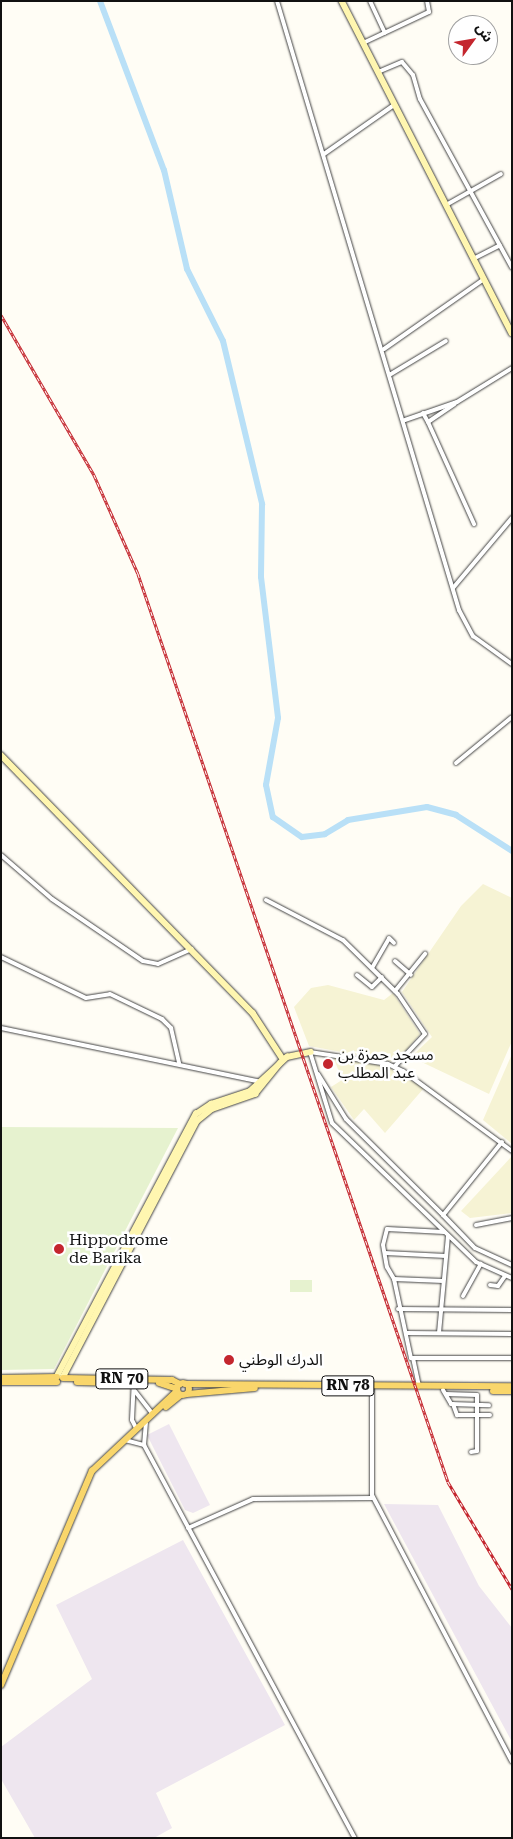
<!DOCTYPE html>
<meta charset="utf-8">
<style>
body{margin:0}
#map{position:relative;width:513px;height:1839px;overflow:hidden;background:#fffdf5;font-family:"Roboto Serif","Noto Sans Arabic",serif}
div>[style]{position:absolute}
.industrial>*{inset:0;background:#eee6ef}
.farmland>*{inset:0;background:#f6f3d4}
.pitch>*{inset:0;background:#e6f2cf}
.river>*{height:6px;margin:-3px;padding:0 3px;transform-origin:3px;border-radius:3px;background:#b9e0f7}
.roads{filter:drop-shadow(0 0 1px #444) drop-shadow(0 0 1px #444)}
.street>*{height:4px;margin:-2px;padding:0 2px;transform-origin:2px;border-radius:2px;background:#fff}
.secondary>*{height:5.5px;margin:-2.75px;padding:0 2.75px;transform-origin:2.75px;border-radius:2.75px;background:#fff6b0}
.primary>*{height:6px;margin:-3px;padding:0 3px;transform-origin:3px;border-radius:3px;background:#f9d66b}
.primary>.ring{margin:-3px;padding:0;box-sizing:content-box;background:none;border:6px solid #f9d66b;border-radius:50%}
.rail>*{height:3px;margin-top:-1.5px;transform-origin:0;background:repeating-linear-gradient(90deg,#fff 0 4px,#c4262e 0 8px);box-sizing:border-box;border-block:1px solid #c4262e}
.dots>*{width:14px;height:14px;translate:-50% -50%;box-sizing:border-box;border:2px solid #fff;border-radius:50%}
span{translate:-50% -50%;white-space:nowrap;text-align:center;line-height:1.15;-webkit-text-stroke:5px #fff;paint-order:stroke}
.shield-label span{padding:1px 4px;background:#fff;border:1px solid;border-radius:4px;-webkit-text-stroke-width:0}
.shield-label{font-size:15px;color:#111;font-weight:700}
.poi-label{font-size:16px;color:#111}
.left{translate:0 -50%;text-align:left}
.frame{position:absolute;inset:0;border:2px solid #111;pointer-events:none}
.north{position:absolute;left:448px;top:15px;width:50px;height:50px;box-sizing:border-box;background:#fff;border:1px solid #a0a0a0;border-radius:50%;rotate:58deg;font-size:14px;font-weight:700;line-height:20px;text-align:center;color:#111}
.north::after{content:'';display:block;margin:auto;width:18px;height:22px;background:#c4262e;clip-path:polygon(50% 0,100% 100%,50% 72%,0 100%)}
</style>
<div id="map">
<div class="industrial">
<div style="clip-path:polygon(169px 1424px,210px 1505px,193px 1513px,185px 1510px,147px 1435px)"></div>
<div style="clip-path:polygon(384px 1504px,438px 1505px,479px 1586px,512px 1628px,512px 1742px)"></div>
<div style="clip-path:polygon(183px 1540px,285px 1725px,156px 1793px,172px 1828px,154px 1838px,35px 1838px,1px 1779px,1px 1747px,92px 1679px,56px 1605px)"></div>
</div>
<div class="farmland">
<div style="clip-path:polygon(483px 884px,512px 898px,512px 1041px,489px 1094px,411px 1057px,432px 1037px,402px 992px,461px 906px)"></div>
<div style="clip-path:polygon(328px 985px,384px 1000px,393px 993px,420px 1034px,396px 1062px,309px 1046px,294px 1007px,311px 988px)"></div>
<div style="clip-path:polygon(512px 1054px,512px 1144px,483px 1120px)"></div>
<div style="clip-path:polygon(333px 1056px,388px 1067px,424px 1088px,385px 1133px,364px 1109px,354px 1120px,331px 1087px,342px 1080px)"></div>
<div style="clip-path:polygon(512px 1156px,512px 1213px,470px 1218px,461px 1211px)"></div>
</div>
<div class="pitch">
<div style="clip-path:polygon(1px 1127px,178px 1128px,54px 1369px,1px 1370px)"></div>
<div style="clip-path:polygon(290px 1280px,312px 1280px,312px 1292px,290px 1292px)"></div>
</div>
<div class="river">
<div style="left:100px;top:1px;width:181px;rotate:69.3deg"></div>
<div style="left:164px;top:170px;width:102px;rotate:76.9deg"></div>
<div style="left:187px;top:269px;width:80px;rotate:63.4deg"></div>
<div style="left:223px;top:341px;width:168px;rotate:76.5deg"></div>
<div style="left:262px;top:504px;width:73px;rotate:90.8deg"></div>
<div style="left:261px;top:577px;width:142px;rotate:83.1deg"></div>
<div style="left:278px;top:718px;width:68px;rotate:100.2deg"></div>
<div style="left:266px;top:785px;width:33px;rotate:78deg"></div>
<div style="left:273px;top:817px;width:35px;rotate:35deg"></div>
<div style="left:302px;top:837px;width:23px;rotate:-7deg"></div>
<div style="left:325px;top:834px;width:27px;rotate:-31deg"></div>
<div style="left:348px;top:820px;width:80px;rotate:-9.3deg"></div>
<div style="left:427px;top:807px;width:30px;rotate:15deg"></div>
<div style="left:456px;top:815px;width:67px;rotate:32.7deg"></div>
</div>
<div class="roads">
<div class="street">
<div style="left:277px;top:1px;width:636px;rotate:73.36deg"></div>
<div style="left:459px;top:610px;width:30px;rotate:62deg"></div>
<div style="left:473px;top:636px;width:48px;rotate:35.7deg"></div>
<div style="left:370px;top:1px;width:35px;rotate:65deg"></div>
<div style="left:363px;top:43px;width:73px;rotate:-25.2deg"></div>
<div style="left:429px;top:12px;width:11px;rotate:-100deg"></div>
<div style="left:378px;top:72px;width:26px;rotate:-23deg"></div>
<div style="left:402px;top:62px;width:17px;rotate:50deg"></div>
<div style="left:413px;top:75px;width:25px;rotate:74deg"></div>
<div style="left:420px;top:99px;width:192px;rotate:61.4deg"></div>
<div style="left:324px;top:154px;width:85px;rotate:-35deg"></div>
<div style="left:446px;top:205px;width:63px;rotate:-29.4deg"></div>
<div style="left:473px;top:259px;width:30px;rotate:-27deg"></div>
<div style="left:384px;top:349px;width:122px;rotate:-35deg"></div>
<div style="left:391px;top:374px;width:64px;rotate:-31deg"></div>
<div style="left:423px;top:413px;width:10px;rotate:61deg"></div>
<div style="left:428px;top:422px;width:32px;rotate:-34deg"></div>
<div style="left:405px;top:420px;width:55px;rotate:-19.1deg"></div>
<div style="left:457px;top:402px;width:65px;rotate:-31.7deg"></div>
<div style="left:428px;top:422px;width:112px;rotate:65.7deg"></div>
<div style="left:453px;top:588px;width:92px;rotate:-49.9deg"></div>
<div style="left:456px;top:763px;width:72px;rotate:-39.4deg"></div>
<div style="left:1px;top:855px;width:67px;rotate:40.8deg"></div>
<div style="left:52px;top:899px;width:110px;rotate:34.3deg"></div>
<div style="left:143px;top:961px;width:15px;rotate:11deg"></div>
<div style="left:158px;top:964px;width:37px;rotate:-24deg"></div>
<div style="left:266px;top:900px;width:87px;rotate:27.5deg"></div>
<div style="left:343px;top:940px;width:77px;rotate:44.5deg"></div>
<div style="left:398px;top:994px;width:48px;rotate:56deg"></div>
<div style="left:425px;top:1034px;width:45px;rotate:133.2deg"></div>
<div style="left:1px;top:957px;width:94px;rotate:25.8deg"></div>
<div style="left:86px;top:998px;width:24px;rotate:-9deg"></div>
<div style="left:110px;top:994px;width:58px;rotate:25.7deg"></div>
<div style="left:162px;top:1019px;width:13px;rotate:45deg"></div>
<div style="left:171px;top:1028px;width:36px;rotate:77deg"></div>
<div style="left:395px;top:961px;width:21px;rotate:41deg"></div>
<div style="left:372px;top:968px;width:34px;rotate:-60deg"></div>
<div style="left:389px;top:938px;width:7px;rotate:45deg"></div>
<div style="left:357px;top:975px;width:19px;rotate:39deg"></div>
<div style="left:372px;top:987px;width:14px;rotate:-45deg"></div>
<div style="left:395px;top:991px;width:48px;rotate:-51deg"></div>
<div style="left:1px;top:1028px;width:266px;rotate:11.7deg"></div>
<div style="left:318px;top:1074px;width:53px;rotate:58.1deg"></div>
<div style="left:346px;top:1119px;width:136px;rotate:44.7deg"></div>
<div style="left:502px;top:1142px;width:94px;rotate:128.9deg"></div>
<div style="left:443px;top:1215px;width:46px;rotate:45.9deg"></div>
<div style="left:475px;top:1248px;width:41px;rotate:24.7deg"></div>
<div style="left:512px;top:1151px;width:135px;rotate:-143.7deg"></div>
<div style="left:403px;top:1071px;width:17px;rotate:-155deg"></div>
<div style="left:388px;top:1064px;width:79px;rotate:-171.3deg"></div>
<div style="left:310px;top:1052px;width:74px;rotate:72.8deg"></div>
<div style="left:332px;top:1123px;width:200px;rotate:44deg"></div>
<div style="left:476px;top:1262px;width:39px;rotate:24deg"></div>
<div style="left:476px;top:1225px;width:37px;rotate:-11deg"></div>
<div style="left:444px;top:1232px;width:57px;rotate:-177deg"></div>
<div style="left:387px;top:1229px;width:16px;rotate:104deg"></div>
<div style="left:383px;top:1245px;width:22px;rotate:80deg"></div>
<div style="left:387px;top:1267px;width:14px;rotate:60deg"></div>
<div style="left:394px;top:1279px;width:81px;rotate:77.9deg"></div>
<div style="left:411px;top:1358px;width:101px"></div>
<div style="left:385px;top:1253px;width:61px;rotate:2.8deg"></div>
<div style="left:394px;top:1279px;width:49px;rotate:2.3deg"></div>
<div style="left:490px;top:1285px;width:8px;rotate:7deg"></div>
<div style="left:498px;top:1286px;width:12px;rotate:-55deg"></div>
<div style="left:463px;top:1296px;width:37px;rotate:-61deg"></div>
<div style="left:398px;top:1309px;width:114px;rotate:0.5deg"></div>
<div style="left:406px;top:1333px;width:106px;rotate:0.5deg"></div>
<div style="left:439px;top:1333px;width:97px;rotate:-84.7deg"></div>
<div style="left:413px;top:1358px;width:29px;rotate:78deg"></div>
<div style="left:134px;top:1379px;width:41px;rotate:92.8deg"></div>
<div style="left:132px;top:1420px;width:9px;rotate:63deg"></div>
<div style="left:372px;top:1389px;width:106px;rotate:90deg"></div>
<div style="left:372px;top:1495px;width:301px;rotate:62.3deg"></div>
<div style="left:134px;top:1390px;width:31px;rotate:52deg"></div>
<div style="left:443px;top:1390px;width:16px;rotate:60deg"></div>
<div style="left:451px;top:1404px;width:38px;rotate:2deg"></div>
<div style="left:446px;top:1394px;width:31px;rotate:2deg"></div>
<div style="left:477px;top:1395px;width:56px;rotate:90deg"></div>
<div style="left:477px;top:1451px;width:6px;rotate:171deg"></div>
<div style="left:453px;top:1404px;width:12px;rotate:70deg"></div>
<div style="left:457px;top:1415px;width:33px"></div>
<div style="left:125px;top:1440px;width:20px;rotate:15deg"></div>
<div style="left:144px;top:1445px;width:22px;rotate:-85deg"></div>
<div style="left:144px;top:1445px;width:446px;rotate:61.8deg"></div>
<div style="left:188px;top:1528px;width:71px;rotate:-24deg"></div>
<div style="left:253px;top:1499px;width:120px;rotate:-0.5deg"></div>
</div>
<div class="secondary">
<div style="left:342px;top:1px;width:373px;rotate:62.9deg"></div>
<div style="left:1px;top:755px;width:361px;rotate:45.7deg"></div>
<div style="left:253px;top:1013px;width:55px;rotate:56.9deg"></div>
<div style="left:57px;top:1376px;width:297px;rotate:-62.1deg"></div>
<div style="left:196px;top:1114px;width:18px;rotate:-34deg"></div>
<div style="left:211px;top:1104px;width:40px;rotate:-18deg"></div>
<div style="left:249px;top:1092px;width:52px;rotate:-42.6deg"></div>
<div style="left:287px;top:1057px;width:24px;rotate:-12deg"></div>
<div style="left:63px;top:1377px;width:289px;rotate:-62.4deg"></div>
<div style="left:197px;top:1121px;width:19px;rotate:-39deg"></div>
<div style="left:212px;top:1109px;width:46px;rotate:-19.2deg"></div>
<div style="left:255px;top:1094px;width:40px;rotate:-51deg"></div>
</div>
<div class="primary">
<div style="left:1px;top:1378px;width:56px;rotate:-1deg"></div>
<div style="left:63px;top:1378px;width:109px;rotate:1.1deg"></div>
<div style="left:172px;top:1380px;width:9px;rotate:27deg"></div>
<div style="left:1px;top:1382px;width:56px"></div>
<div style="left:77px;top:1382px;width:40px;rotate:1.4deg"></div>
<div class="ring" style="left:177px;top:1383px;width:6px;height:6px"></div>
<div style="left:159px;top:1383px;width:19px;rotate:18deg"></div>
<div style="left:185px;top:1384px;width:327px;rotate:0.4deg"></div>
<div style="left:493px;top:1391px;width:19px"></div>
<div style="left:187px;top:1394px;width:68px;rotate:-5deg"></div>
<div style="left:166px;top:1407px;width:19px;rotate:-39deg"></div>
<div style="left:1px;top:1685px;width:233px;rotate:-67deg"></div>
<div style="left:92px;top:1471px;width:117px;rotate:-43.3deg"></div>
</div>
</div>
<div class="rail">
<div style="left:1px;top:315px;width:185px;rotate:59.8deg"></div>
<div style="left:94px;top:475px;width:108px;rotate:66deg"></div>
<div style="left:138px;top:574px;width:959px;rotate:71.15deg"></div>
<div style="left:448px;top:1482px;width:125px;rotate:59.1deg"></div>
</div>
<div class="dots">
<div style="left:328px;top:1064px;background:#c4262e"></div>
<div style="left:59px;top:1249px;background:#c4262e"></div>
<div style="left:229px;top:1360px;background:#c4262e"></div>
</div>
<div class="shield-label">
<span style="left:122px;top:1379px">RN 70</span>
<span style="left:348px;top:1386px">RN 78</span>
</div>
<div class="poi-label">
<span class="left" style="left:338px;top:1064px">مسجد حمزة بن<br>عبد المطلب</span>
<span class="left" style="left:69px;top:1249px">Hippodrome<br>de Barika</span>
<span class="left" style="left:239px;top:1360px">الدرك الوطني</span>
</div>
<div class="frame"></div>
<div class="north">ش</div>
</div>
